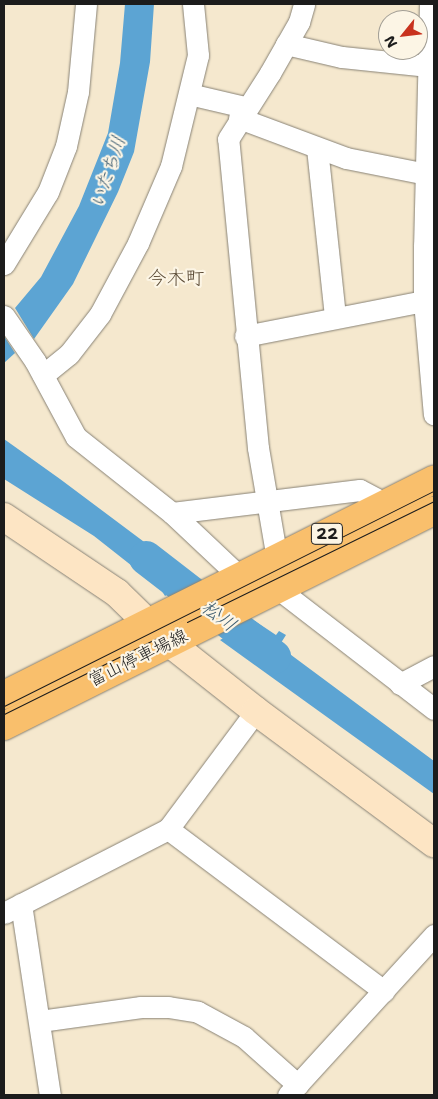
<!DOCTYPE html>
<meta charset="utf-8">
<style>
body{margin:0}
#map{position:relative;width:438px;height:1099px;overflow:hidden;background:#f5e8ce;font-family:"Shantell Sans","Klee One",sans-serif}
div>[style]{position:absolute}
.water>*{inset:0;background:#5ca4d3}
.river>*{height:34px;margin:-17px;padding:0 17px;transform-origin:17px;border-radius:17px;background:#5ca4d3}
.roads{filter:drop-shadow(0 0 1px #888275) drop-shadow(0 0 1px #888275)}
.street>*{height:21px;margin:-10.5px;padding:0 10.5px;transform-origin:10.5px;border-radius:10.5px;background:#fff}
.secondary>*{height:28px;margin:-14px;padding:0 14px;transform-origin:14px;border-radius:14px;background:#fde5c4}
.primary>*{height:28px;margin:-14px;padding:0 14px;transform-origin:14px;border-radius:14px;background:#f9bf6c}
.tram>*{height:1px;margin:-0.5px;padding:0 0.5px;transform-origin:0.5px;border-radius:0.5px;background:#1c1c1c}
span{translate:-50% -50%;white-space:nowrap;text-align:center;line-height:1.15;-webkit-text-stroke:4.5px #fcf5e5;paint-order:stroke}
.shield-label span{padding:1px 4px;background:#fcf5e5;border:1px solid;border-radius:4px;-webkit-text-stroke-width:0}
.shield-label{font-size:16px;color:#1c1c1c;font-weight:700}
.street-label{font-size:18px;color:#1c1c1c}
.water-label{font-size:19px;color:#39596e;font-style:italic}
.neighbourhood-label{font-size:19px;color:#5c4c37}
.frame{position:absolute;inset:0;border:5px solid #1c1c1c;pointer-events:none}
.north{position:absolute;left:378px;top:10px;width:50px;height:50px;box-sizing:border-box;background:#fcf5e5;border:1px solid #a29e95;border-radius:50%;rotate:241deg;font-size:14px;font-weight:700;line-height:20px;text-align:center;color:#1c1c1c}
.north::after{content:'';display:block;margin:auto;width:18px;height:22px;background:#c8321e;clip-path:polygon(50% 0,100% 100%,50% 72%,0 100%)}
</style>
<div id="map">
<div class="water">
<div style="clip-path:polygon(125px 4px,154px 4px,150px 62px,134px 152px,118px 192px,73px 284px,34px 339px,15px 308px,41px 277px,79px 206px,108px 133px,120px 63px)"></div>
<div style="clip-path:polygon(4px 336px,15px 353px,4px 363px)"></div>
<div style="clip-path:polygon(4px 439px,60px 479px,195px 580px,165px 596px,160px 588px,94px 536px,4px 479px)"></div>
<div style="clip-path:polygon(255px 621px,276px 635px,279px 631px,286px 635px,279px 646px,434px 761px,434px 794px,220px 640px)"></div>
</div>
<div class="river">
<div style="left:146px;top:558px;width:162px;rotate:37.7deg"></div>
</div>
<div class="roads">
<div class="street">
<div style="left:430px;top:4px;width:241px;rotate:91.4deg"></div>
<div style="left:424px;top:245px;width:56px;rotate:90deg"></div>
<div style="left:424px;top:301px;width:114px;rotate:85deg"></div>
<div style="left:286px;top:44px;width:57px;rotate:13.1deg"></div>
<div style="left:342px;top:57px;width:87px;rotate:5.9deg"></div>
<div style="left:189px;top:94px;width:57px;rotate:13.1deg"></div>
<div style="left:239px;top:118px;width:114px;rotate:20.5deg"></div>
<div style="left:346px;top:158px;width:82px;rotate:11.3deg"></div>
<div style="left:317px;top:148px;width:170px;rotate:83.9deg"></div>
<div style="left:4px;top:264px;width:84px;rotate:-58.6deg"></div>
<div style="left:48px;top:192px;width:49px;rotate:-68.6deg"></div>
<div style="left:66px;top:146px;width:55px;rotate:-77.5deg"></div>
<div style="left:78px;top:92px;width:88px;rotate:-84.8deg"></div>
<div style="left:4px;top:316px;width:55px;rotate:55.4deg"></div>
<div style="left:35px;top:361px;width:86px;rotate:61.7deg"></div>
<div style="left:76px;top:437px;width:122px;rotate:38.4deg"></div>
<div style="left:172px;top:513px;width:95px;rotate:43.3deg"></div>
<div style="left:245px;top:336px;width:182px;rotate:-11.1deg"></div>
<div style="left:43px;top:375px;width:33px;rotate:-39deg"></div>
<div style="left:69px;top:354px;width:51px;rotate:-52.2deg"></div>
<div style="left:100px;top:314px;width:81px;rotate:-61.8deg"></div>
<div style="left:138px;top:243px;width:84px;rotate:-66.8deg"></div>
<div style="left:171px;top:166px;width:114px;rotate:-76.3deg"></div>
<div style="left:198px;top:55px;width:51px;rotate:-95.6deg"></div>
<div style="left:172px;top:513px;width:189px;rotate:-7deg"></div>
<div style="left:360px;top:490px;width:30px;rotate:28deg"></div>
<div style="left:277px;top:559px;width:113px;rotate:-99.7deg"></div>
<div style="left:258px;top:448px;width:310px;rotate:-95.5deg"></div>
<div style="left:228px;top:139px;width:78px;rotate:-57.5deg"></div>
<div style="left:270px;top:73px;width:59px;rotate:-60.4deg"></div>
<div style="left:299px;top:22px;width:19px;rotate:-74deg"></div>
<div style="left:277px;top:588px;width:198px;rotate:37.6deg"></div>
<div style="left:400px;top:684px;width:38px;rotate:-28deg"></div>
<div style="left:168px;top:829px;width:270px;rotate:36.9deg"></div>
<div style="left:21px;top:904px;width:193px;rotate:81.4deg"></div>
<div style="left:4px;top:913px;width:184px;rotate:-27.1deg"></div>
<div style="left:168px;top:829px;width:147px;rotate:-53.3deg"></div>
<div style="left:40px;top:1021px;width:102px;rotate:-7.9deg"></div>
<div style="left:141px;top:1007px;width:27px"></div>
<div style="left:168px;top:1007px;width:30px;rotate:9deg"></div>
<div style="left:198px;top:1012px;width:52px;rotate:28.5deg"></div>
<div style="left:244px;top:1037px;width:72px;rotate:41.6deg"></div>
<div style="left:288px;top:1095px;width:217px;rotate:-47.6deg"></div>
</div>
<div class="secondary">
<div style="left:4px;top:517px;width:136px;rotate:33.9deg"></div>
<div style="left:117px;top:593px;width:62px;rotate:44.3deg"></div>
<div style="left:161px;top:636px;width:121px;rotate:38.3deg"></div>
<div style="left:256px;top:711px;width:222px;rotate:36.6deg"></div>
</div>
<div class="primary">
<div style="left:4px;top:695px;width:481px;rotate:-26.6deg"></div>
<div style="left:4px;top:726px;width:481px;rotate:-26.6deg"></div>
</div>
</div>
<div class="tram">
<div style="left:187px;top:622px;width:275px;rotate:-26.1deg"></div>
<div style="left:4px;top:706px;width:481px;rotate:-26.6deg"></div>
<div style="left:4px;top:714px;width:175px;rotate:-26.4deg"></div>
</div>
<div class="shield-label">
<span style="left:327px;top:534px">22</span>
</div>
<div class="street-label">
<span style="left:138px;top:658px;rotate:-26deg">富山停車場線</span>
</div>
<div class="water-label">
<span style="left:108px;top:172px;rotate:-72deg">いたち川</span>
<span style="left:219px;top:616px;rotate:37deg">松川</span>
</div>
<div class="neighbourhood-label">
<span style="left:176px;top:278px">今木町</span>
</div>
<div class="frame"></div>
<div class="north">N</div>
</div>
